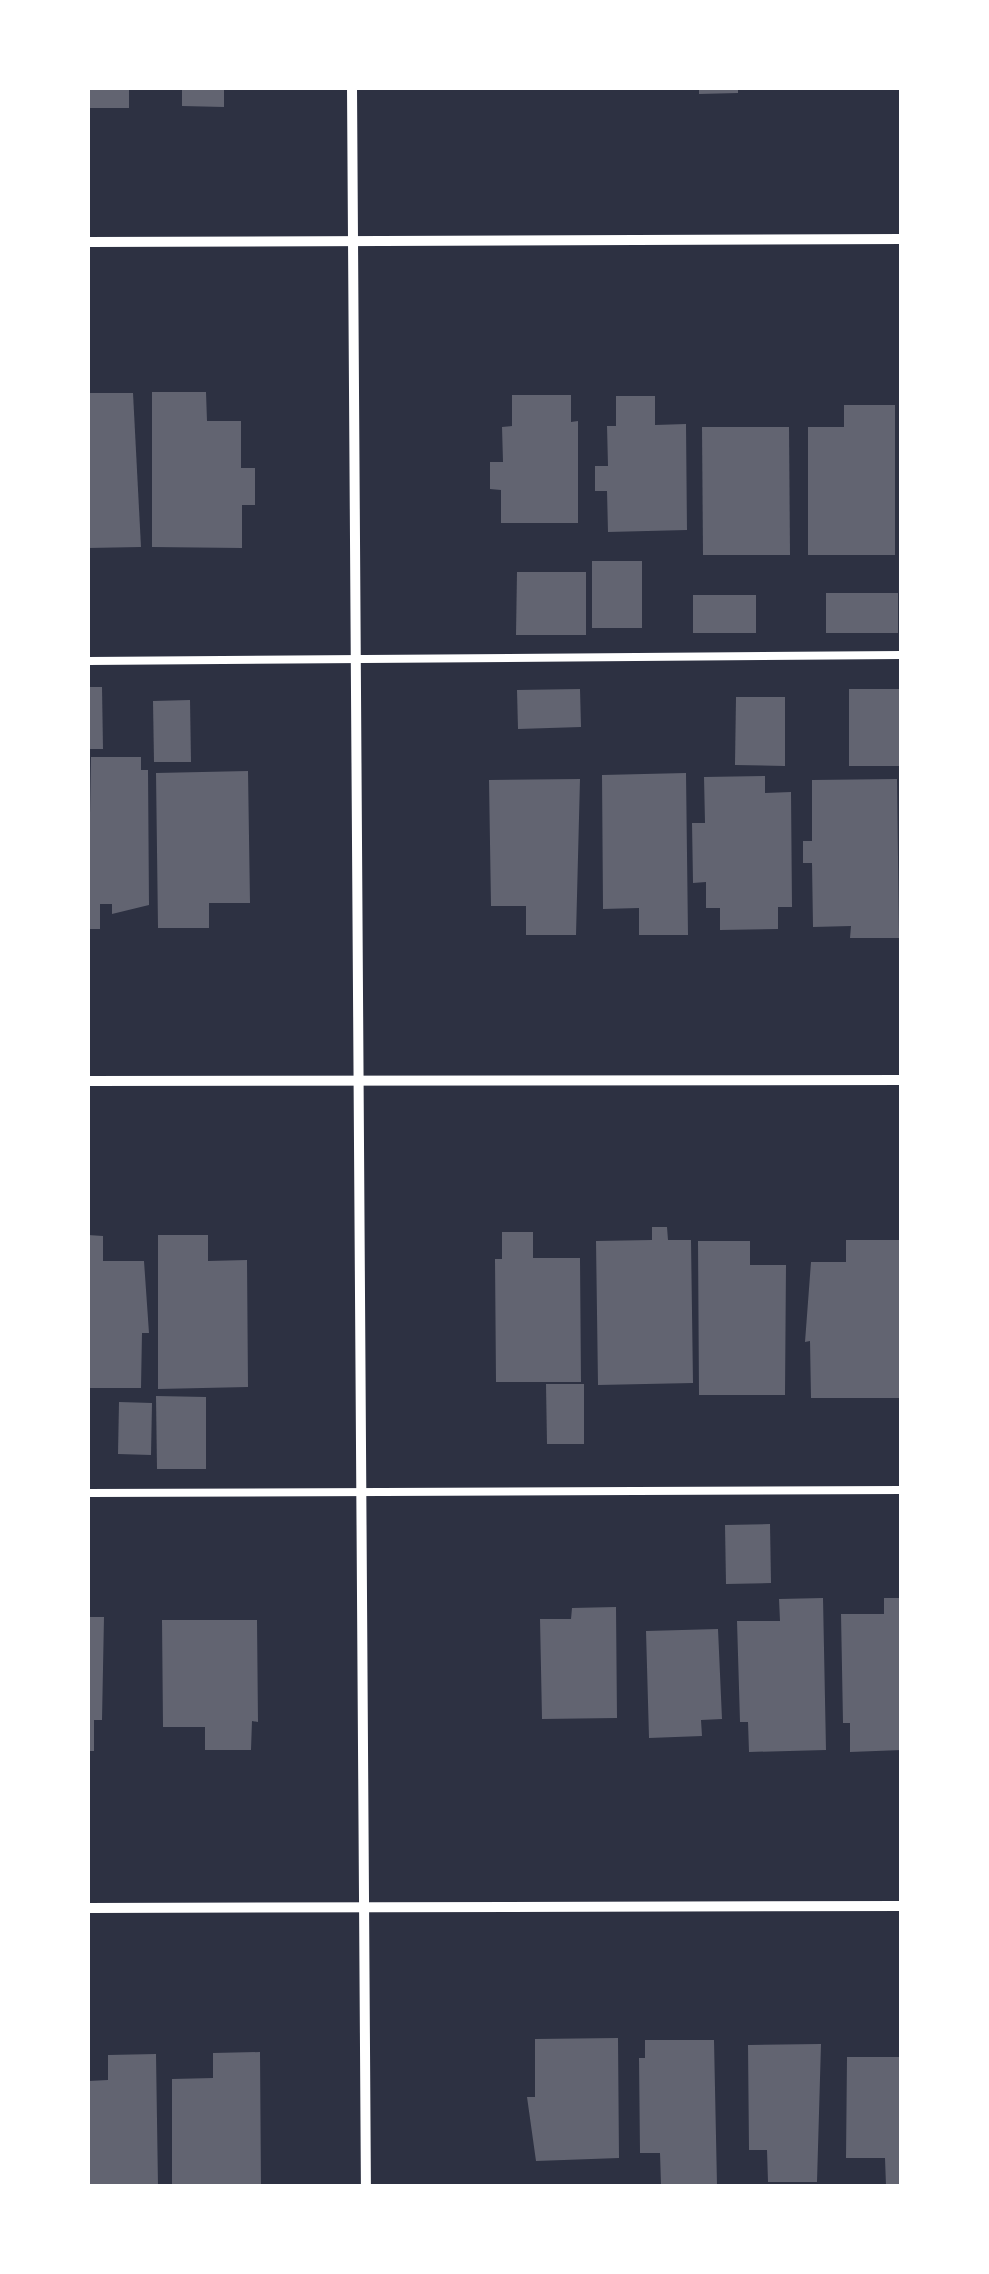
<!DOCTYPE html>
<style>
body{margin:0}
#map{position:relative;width:989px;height:2274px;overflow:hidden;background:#2d3142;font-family:Lora,serif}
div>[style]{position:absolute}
.building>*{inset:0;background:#626471}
.service>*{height:8px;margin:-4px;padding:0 4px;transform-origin:4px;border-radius:4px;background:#fff}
.minor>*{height:10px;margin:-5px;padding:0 5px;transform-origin:5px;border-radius:5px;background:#fff}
span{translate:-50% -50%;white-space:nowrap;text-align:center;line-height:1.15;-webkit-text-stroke:10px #fff;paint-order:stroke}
.frame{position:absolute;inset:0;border:90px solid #fff;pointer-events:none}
</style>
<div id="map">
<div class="building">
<div style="clip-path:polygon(88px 88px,129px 88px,129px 108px,88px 108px)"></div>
<div style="clip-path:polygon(182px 88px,224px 88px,224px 107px,182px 106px)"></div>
<div style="clip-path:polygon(699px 88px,738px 88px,738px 93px,699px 94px)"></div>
<div style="clip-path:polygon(152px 392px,206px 392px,207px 421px,241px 421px,241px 468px,255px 468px,255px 505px,242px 505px,242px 548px,152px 547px)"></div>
<div style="clip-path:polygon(88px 393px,133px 393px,141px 547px,88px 548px)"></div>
<div style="clip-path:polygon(512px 395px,571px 395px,571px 422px,578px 421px,578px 523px,501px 523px,501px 490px,490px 489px,490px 462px,503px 462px,502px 427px,512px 426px)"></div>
<div style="clip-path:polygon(616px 396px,655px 396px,655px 425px,686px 424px,687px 530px,608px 532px,607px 491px,595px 491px,595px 466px,608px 466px,607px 426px,616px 426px)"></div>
<div style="clip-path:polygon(844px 405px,895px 405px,895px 555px,808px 555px,808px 427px,844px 427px)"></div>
<div style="clip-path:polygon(702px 427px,789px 427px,790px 555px,703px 555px)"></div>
<div style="clip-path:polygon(592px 561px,642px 561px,642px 628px,592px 628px)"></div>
<div style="clip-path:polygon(517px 572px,586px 572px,586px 635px,516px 635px)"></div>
<div style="clip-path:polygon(826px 593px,898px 593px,898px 633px,826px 633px)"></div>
<div style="clip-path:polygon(693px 595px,756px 595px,756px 633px,693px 633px)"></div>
<div style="clip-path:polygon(88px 687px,102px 687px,103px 749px,88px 749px)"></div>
<div style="clip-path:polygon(580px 689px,581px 727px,518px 729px,517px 690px)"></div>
<div style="clip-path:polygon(849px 689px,899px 689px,899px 766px,849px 766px)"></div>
<div style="clip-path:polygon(736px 697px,785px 697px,785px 766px,735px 765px)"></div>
<div style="clip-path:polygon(190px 700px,191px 762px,154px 762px,153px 701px)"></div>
<div style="clip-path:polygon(91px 757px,141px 757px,141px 770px,148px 770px,149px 905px,112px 914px,112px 904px,100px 904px,100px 929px,88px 929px)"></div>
<div style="clip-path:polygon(248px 771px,250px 903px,209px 903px,209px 928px,158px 928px,156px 773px)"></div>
<div style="clip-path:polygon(686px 773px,688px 935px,639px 935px,639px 908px,603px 909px,602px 775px)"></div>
<div style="clip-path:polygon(765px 776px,765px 793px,791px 792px,792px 907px,778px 907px,778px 929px,720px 930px,720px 908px,706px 908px,706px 882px,693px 883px,692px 823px,705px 823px,704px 777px)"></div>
<div style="clip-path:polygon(580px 779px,576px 935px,526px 935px,526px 906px,491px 906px,489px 780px)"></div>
<div style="clip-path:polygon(897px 779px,899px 938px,850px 938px,851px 926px,813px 927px,812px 863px,803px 863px,803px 841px,812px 841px,812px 780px)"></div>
<div style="clip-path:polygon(652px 1227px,667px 1227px,668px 1240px,691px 1240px,693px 1383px,598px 1385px,596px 1241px,652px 1240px)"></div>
<div style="clip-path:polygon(502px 1232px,533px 1232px,533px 1258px,580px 1258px,581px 1382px,496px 1382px,495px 1259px,502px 1259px)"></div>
<div style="clip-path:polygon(88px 1235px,103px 1236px,103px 1261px,144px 1261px,149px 1333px,142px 1333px,141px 1388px,88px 1388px)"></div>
<div style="clip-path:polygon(158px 1235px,208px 1235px,208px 1261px,247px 1260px,248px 1387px,158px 1389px)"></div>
<div style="clip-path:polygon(846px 1240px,899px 1240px,901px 1398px,811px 1398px,810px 1341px,805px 1342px,811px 1262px,846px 1262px)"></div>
<div style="clip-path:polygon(698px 1241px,750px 1241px,750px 1265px,786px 1265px,785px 1395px,699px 1395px)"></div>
<div style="clip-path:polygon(546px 1384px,584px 1384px,584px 1444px,547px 1444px)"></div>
<div style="clip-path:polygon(156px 1396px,206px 1397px,206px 1469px,157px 1469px)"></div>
<div style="clip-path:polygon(119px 1402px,152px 1403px,151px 1455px,118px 1454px)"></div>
<div style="clip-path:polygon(770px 1524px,771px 1583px,726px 1584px,725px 1525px)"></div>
<div style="clip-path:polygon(823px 1598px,826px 1750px,749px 1752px,748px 1722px,740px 1722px,737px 1621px,780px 1621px,779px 1599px)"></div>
<div style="clip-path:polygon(884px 1598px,902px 1598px,902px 1750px,850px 1752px,850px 1723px,843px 1723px,841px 1614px,884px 1614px)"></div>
<div style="clip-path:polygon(616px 1607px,617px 1718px,542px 1719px,540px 1619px,571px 1619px,572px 1608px)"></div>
<div style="clip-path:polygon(88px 1617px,104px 1617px,102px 1720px,94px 1720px,94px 1751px,88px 1751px)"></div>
<div style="clip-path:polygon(162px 1620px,257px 1620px,258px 1722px,252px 1721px,251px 1750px,205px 1750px,205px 1727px,163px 1727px)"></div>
<div style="clip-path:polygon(718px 1629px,722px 1719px,701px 1720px,702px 1736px,649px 1738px,646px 1631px)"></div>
<div style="clip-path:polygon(618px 2038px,619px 2158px,536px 2161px,527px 2097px,535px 2097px,535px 2039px)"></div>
<div style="clip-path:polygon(645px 2040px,714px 2040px,717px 2185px,661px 2185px,660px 2153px,640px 2153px,639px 2058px,645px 2058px)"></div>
<div style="clip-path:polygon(821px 2044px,817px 2182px,768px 2182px,767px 2150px,749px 2150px,748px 2045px)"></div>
<div style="clip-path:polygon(260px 2052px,261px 2186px,172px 2186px,172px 2079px,213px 2078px,213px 2053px)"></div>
<div style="clip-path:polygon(156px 2054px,158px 2186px,88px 2186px,88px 2081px,108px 2080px,108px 2055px)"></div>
<div style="clip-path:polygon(847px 2057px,902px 2057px,902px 2186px,886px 2186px,885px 2158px,846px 2158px)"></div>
</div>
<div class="service">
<div style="left:88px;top:661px;width:814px;rotate:-0.42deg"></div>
<div style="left:88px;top:1493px;width:814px;rotate:-0.21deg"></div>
</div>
<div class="minor">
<div style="left:352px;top:88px;width:2098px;rotate:89.62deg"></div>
<div style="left:88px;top:242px;width:814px;rotate:-0.21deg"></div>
<div style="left:88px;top:1081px;width:814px;rotate:-0.07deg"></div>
<div style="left:88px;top:1908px;width:814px;rotate:-0.14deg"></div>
</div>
<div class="frame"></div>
</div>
